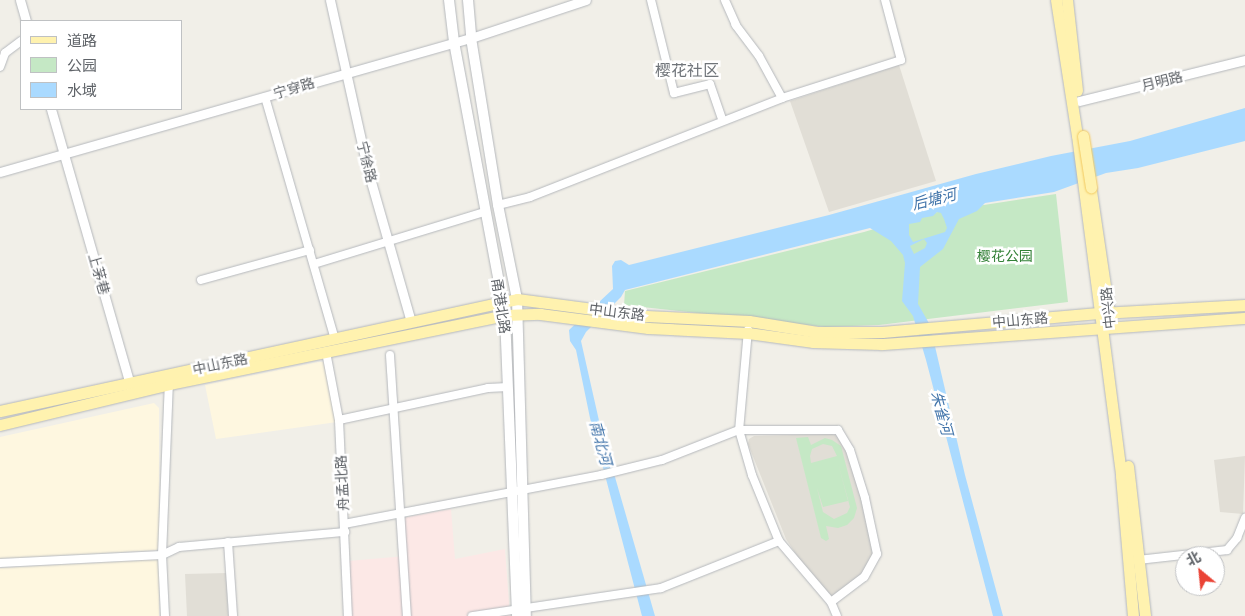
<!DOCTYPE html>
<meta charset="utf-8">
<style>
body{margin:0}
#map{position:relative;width:1245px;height:616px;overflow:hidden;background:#f1efe8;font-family:"Open Sans","Noto Sans SC",sans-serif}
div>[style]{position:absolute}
.commercial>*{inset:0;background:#fef7e0}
.education>*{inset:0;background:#e1ded6}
.medical>*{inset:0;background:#fce8e6}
.green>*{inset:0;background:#c5e8c5}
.water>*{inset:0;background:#aadaff}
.roads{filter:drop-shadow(0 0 1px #b5b8bc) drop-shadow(0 0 1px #b5b8bc)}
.minor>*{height:8px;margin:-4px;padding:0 4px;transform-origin:4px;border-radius:4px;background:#fff}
.tertiary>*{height:9px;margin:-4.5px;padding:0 4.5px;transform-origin:4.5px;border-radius:4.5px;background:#fff}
.secondary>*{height:10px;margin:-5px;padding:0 5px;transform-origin:5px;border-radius:5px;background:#fff}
.primary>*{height:11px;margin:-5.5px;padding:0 5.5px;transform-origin:5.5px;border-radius:5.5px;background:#fff2af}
.bridges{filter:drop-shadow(0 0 1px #f2c960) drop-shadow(0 0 1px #f2c960)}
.primary-bridge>*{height:11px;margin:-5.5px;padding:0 5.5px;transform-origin:5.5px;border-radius:5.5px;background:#fff2af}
span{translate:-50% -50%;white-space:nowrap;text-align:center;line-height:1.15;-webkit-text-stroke:5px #fff;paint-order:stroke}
.street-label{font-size:14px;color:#5f6368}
.park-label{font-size:14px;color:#348238}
.water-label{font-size:15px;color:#4174aa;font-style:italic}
.quarter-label{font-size:16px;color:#70757a}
.legend{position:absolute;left:20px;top:20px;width:162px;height:90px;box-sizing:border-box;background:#fff;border:1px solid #bfc1c3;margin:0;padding:6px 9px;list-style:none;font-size:15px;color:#5f6368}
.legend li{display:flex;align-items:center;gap:10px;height:25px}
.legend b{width:25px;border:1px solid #bfc1c3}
.north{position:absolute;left:1175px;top:546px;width:50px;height:50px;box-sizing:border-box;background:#fff;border:1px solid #bfc1c3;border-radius:50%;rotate:332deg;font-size:14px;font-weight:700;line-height:20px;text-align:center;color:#5f6368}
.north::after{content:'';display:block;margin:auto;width:18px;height:22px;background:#ea4335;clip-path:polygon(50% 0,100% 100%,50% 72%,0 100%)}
</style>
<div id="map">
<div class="commercial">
<div style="clip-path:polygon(318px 362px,324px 362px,337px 422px,216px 439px,205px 385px)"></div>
<div style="clip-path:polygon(154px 403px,159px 408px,159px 546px,157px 550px,0 559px,0 437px)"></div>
<div style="clip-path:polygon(159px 559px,159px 616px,0 616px,0 568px)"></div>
</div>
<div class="education">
<div style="clip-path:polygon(899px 65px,936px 181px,829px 212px,790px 101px)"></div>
<div style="clip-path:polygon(832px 434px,838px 436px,852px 464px,863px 497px,875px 553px,861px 577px,831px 598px,807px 571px,786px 539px,748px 444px,749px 439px,754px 436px)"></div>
<div style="clip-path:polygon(1245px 456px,1243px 514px,1220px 512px,1214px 460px)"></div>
<div style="clip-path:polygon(227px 573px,228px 616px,187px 616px,185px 574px)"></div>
</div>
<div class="medical">
<div style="clip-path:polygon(451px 509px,455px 559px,505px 549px,510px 616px,350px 616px,348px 561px,406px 556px,402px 518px)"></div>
</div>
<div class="green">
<div style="clip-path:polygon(1056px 194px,1068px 302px,879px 325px,825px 327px,624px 305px,625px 291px,864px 232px,925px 214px)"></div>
<div style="clip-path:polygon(evenodd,808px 437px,811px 445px,825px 438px,832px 440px,841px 446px,857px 508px,854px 518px,847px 525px,838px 528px,826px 526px,829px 539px,826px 541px,821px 538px,796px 438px,808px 437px,823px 444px,832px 446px,837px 456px,811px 463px,810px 456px,812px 449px,823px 444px,808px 437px,838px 463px,850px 507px,847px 513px,834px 519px,823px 512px,817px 488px,823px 507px,848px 501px,838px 463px)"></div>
</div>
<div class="water">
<div style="clip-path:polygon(evenodd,1245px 108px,1245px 141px,1138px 168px,1106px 173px,1054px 192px,985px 203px,977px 211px,959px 219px,943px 249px,920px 267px,918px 304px,930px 325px,965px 475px,1003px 616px,993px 616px,926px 360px,913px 316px,902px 301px,905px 263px,903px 255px,891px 241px,870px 228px,625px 290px,621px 297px,586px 332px,581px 341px,600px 425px,655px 616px,642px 616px,590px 418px,576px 350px,570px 341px,569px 330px,613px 289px,612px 266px,615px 261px,621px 260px,629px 265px,829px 215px,976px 174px,1051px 156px,1130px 141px,1245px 108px,937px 212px,941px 213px,944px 219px,947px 228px,945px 232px,913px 242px,909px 235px,909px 224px,920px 222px,922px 218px,933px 216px,937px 212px,1245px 108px,924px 239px,927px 243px,925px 248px,914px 254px,910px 246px,924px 239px)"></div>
</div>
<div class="roads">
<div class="minor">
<div style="left:651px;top:0;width:96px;rotate:76.1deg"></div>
<div style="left:674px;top:93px;width:37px;rotate:-14deg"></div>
<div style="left:710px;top:84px;width:39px;rotate:71deg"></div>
<div style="left:0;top:67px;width:15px;rotate:-70deg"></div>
<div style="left:5px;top:53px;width:20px;rotate:-37deg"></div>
<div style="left:265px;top:97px;width:252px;rotate:73.9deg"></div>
<div style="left:782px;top:98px;width:125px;rotate:-17.7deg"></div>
<div style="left:901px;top:60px;width:62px;rotate:-104.9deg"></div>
<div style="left:498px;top:205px;width:33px;rotate:-14deg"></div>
<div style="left:530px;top:197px;width:271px;rotate:-21.4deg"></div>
<div style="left:782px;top:98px;width:48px;rotate:-118.7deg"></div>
<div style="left:759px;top:56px;width:39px;rotate:-127deg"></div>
<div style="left:736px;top:25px;width:27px;rotate:-114deg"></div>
<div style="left:314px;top:264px;width:178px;rotate:-17deg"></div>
<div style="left:201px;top:280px;width:113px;rotate:-15.4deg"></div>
<div style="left:748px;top:330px;width:100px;rotate:95.1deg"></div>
<div style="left:739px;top:430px;width:47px;rotate:73.9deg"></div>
<div style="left:752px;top:475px;width:71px;rotate:67.8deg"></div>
<div style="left:779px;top:541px;width:80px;rotate:49.6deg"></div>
<div style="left:831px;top:602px;width:15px;rotate:67deg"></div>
<div style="left:326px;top:352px;width:69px;rotate:79.2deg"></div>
<div style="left:339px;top:420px;width:196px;rotate:87.4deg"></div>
<div style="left:390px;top:355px;width:262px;rotate:86.3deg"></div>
<div style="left:339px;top:420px;width:152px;rotate:-12.1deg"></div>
<div style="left:488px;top:388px;width:20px;rotate:-3deg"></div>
<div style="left:344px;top:524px;width:262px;rotate:-10.8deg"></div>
<div style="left:601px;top:475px;width:63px;rotate:-13.8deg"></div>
<div style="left:662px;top:460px;width:83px;rotate:-21.3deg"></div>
<div style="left:739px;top:430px;width:99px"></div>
<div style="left:838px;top:430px;width:23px;rotate:59deg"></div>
<div style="left:850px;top:450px;width:50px;rotate:72.6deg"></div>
<div style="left:865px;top:498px;width:57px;rotate:77.9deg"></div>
<div style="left:877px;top:554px;width:26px;rotate:119deg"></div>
<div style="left:864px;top:577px;width:41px;rotate:142.9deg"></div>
<div style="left:228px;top:542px;width:74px;rotate:86.1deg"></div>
<div style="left:1138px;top:560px;width:90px;rotate:-6.4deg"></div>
<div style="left:1227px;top:550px;width:16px;rotate:-50deg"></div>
<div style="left:1237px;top:538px;width:22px;rotate:-68deg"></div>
<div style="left:0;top:563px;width:162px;rotate:-2.8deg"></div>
<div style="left:162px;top:555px;width:19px;rotate:-25deg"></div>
<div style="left:179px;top:547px;width:167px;rotate:-5.2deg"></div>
<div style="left:165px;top:616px;width:61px;rotate:-92.8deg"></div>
<div style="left:162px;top:555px;width:171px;rotate:-87.7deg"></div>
<div style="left:472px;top:616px;width:191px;rotate:-8.4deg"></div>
<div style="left:661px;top:588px;width:127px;rotate:-21.7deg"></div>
</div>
<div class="tertiary">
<div style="left:20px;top:0;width:22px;rotate:74deg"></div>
<div style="left:330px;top:0;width:175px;rotate:77.5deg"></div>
<div style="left:368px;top:171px;width:157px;rotate:74.1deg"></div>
<div style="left:1079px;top:101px;width:171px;rotate:-13.9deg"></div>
<div style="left:51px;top:109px;width:290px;rotate:74deg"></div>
<div style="left:0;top:172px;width:490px;rotate:-15.9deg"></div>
<div style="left:471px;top:38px;width:121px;rotate:-18.3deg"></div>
</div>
<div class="secondary">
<div style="left:449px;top:0;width:42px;rotate:83.2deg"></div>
<div style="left:454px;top:42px;width:278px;rotate:79.4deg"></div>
<div style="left:505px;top:315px;width:301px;rotate:87.7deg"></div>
<div style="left:468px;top:0;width:38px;rotate:85deg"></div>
<div style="left:471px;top:38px;width:169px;rotate:80.8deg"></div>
<div style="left:498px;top:205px;width:96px;rotate:78.6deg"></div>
<div style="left:517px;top:299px;width:317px;rotate:88.4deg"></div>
</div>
<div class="primary">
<div style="left:1056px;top:0;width:137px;rotate:81.2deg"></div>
<div style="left:1077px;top:135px;width:344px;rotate:82.6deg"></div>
<div style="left:1121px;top:476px;width:141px;rotate:85.1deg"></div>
<div style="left:1067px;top:0;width:91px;rotate:83.7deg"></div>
<div style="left:1091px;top:191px;width:129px;rotate:81.6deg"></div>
<div style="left:0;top:411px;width:529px;rotate:-12.22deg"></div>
<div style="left:517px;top:299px;width:130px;rotate:7.5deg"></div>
<div style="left:646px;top:316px;width:103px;rotate:2.8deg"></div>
<div style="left:749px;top:321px;width:69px;rotate:9.2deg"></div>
<div style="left:817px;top:332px;width:65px"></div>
<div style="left:882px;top:332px;width:220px;rotate:-5deg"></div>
<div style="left:1101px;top:313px;width:144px;rotate:-3.2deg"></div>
<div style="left:0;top:425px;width:174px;rotate:-13.6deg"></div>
<div style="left:169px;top:384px;width:343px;rotate:-11.6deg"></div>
<div style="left:505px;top:315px;width:35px;rotate:-2deg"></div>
<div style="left:540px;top:314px;width:109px;rotate:7.4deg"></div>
<div style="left:648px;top:328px;width:100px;rotate:2.9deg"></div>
<div style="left:748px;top:333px;width:66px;rotate:7.9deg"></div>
<div style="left:813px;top:342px;width:69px;rotate:1.7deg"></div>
<div style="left:882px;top:344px;width:364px;rotate:-4.1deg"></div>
<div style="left:1128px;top:466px;width:151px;rotate:83.5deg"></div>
</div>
</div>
<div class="bridges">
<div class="primary-bridge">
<div style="left:1083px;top:136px;width:52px;rotate:81.1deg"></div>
</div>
</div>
<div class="street-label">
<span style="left:1162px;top:81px;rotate:-14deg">月明路</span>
<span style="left:294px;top:88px;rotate:-17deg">宁穿路</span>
<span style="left:367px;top:162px;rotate:76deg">宁徐路</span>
<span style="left:99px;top:274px;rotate:74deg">上茅巷</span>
<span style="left:501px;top:306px;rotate:81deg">甬港北路</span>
<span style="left:1108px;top:308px;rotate:-96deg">中兴路</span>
<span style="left:617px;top:312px;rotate:7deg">中山东路</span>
<span style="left:1020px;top:320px;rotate:-5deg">中山东路</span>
<span style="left:220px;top:364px;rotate:-12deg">中山东路</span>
<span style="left:342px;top:483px;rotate:-93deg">舟孟北路</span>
</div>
<div class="park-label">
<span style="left:1005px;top:256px">樱花公园</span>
</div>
<div class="water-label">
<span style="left:934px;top:199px;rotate:-14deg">后塘河</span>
<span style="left:942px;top:413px;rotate:75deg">朱雀河</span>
<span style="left:601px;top:443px;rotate:75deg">南北河</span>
</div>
<div class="quarter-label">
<span style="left:687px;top:70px">樱花社区</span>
</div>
<ul class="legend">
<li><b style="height:6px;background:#fff2af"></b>道路</li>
<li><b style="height:14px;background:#c5e8c5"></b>公园</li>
<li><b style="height:14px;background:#aadaff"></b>水域</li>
</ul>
<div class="north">北</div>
</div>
